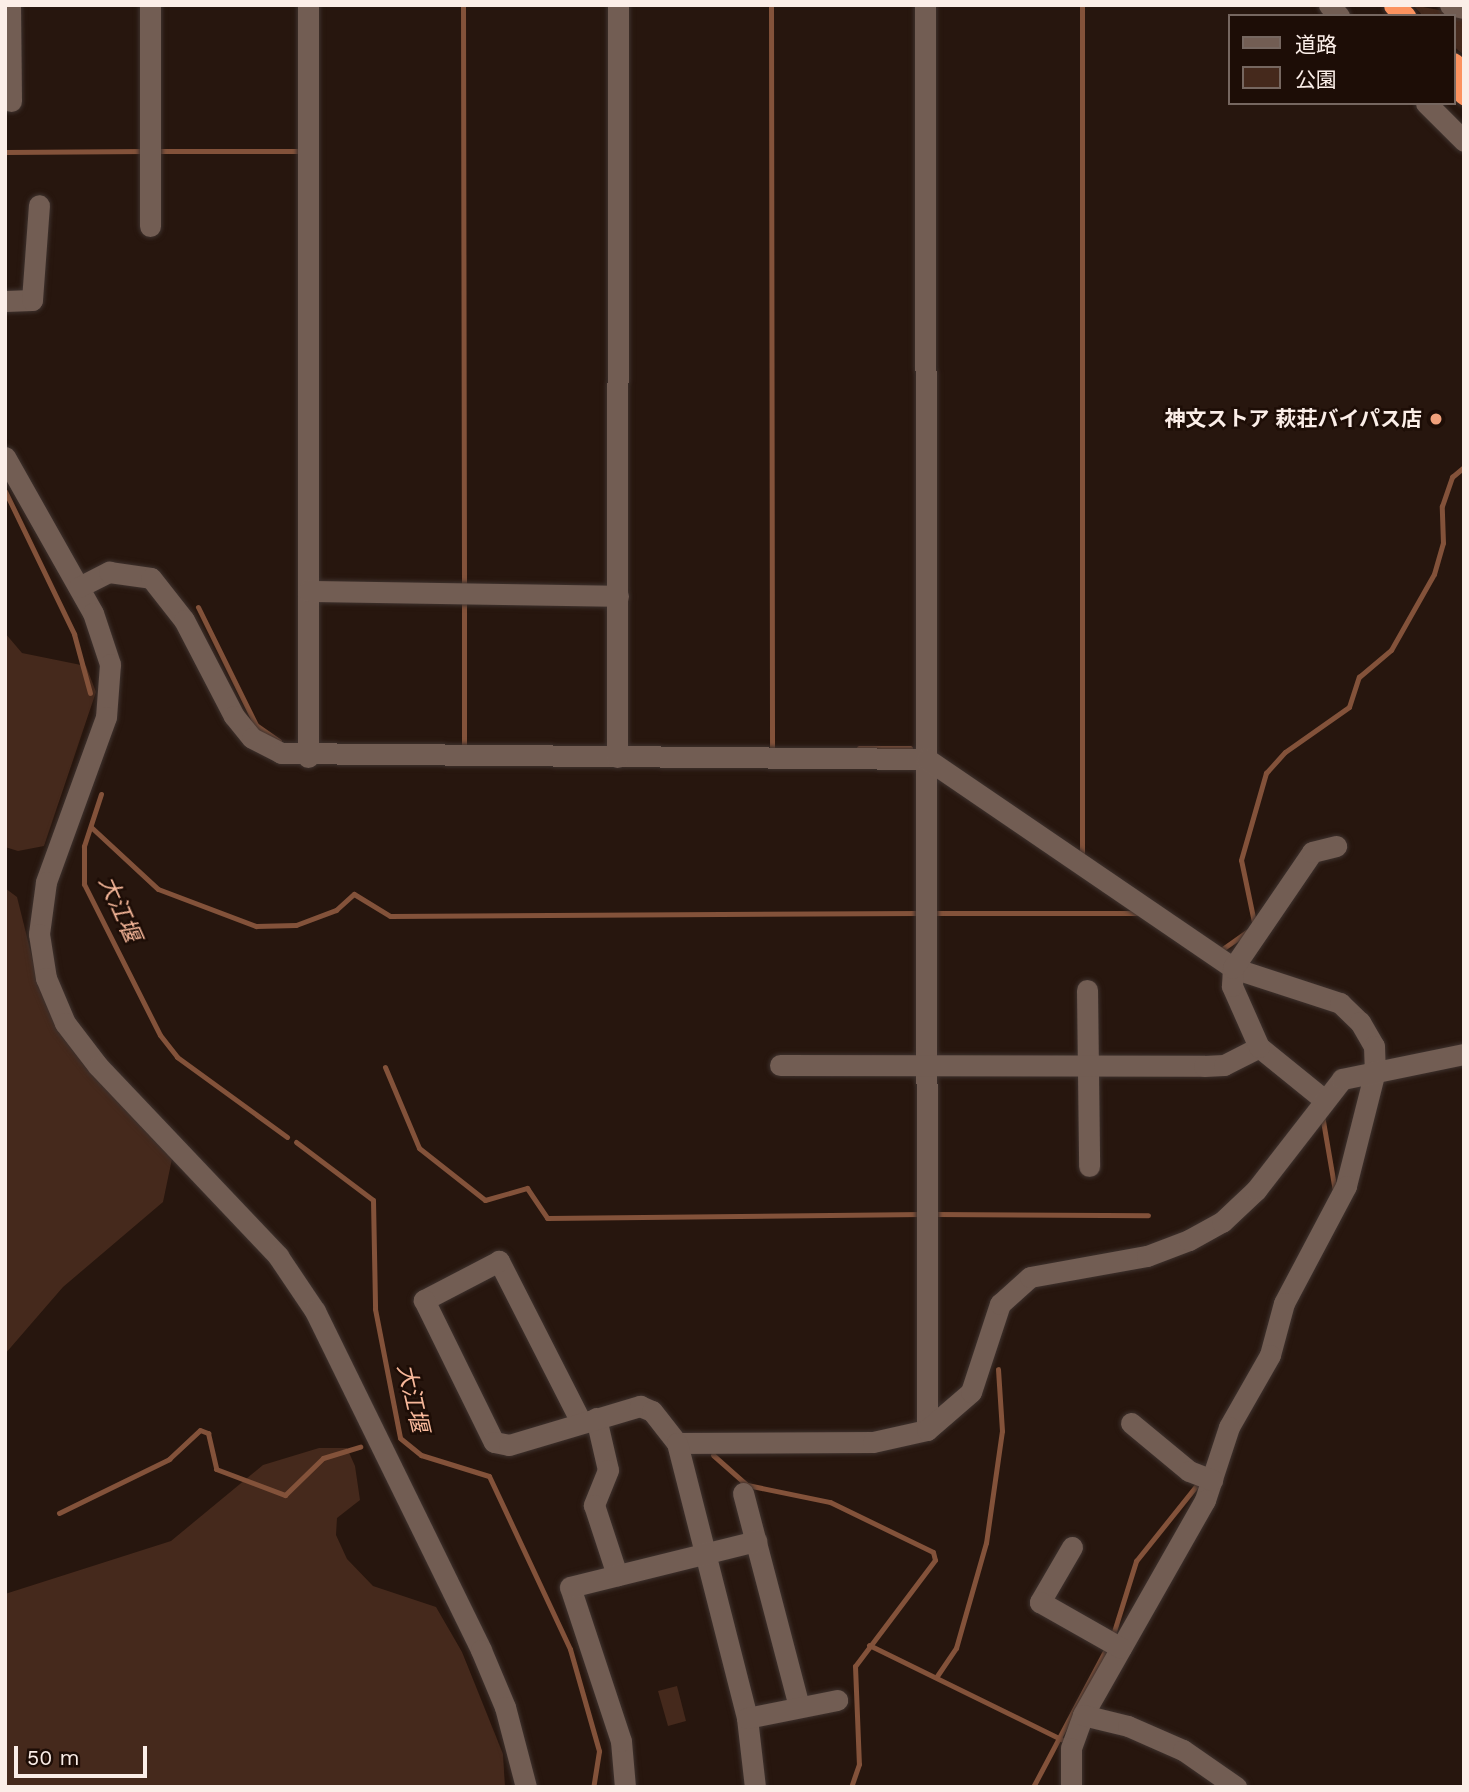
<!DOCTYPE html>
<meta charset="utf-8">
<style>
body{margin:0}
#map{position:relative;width:1469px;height:1792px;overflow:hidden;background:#27160e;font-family:"Work Sans","Noto Sans JP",sans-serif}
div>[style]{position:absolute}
.green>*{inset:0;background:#45291c}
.stream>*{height:5px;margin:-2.5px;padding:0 2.5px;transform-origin:2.5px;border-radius:2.5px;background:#83523a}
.roads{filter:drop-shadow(0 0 2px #3e322e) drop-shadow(0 0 2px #3e322e)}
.minor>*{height:21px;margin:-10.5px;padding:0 10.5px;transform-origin:10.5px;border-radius:10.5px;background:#725d53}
.highway>*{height:21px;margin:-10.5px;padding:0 10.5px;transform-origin:10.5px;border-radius:10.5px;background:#fb925f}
.dots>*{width:19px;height:19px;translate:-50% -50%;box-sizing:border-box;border:4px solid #1d0d06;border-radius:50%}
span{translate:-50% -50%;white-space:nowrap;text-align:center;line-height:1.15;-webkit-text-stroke:5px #1d0d06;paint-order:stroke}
.poi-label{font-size:21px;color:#fbeee8;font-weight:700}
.right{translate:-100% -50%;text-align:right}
.water-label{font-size:23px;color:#f7b89a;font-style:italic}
.frame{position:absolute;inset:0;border:7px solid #fbeee8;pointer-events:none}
.legend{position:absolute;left:1228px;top:14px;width:228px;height:91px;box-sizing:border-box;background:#1d0d06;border:2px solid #766760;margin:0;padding:9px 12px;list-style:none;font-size:21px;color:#fbeee8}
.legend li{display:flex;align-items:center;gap:14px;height:35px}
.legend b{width:35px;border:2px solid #766760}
.scale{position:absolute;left:14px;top:1746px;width:133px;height:32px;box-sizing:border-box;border:4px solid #fbeee8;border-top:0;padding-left:9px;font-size:21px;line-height:24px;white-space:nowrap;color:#fbeee8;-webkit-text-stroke:5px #1d0d06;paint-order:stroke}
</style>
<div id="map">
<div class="green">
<div style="clip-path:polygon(1413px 5px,1464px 15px,1464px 55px,1453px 46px,1453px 16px,1423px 16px)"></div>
<div style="clip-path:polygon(5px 633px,22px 653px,86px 666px,96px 692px,44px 846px,18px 851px,5px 847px)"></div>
<div style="clip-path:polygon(5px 888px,17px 897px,41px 993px,173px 1154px,163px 1202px,63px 1287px,5px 1354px)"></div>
<div style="clip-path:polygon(319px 1448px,347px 1448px,355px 1466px,360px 1500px,337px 1518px,336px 1535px,347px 1559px,373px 1586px,436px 1607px,462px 1652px,503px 1754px,505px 1787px,5px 1787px,5px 1594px,171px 1541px,263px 1465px)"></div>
<div style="clip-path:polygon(677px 1686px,686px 1721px,668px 1726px,658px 1691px)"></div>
</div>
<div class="stream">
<div style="left:463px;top:5px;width:585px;rotate:89.9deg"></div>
<div style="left:771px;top:5px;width:743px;rotate:89.92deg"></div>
<div style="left:1082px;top:5px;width:851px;rotate:90deg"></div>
<div style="left:155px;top:151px;width:144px"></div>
<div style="left:5px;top:152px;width:141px;rotate:-0.4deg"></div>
<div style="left:5px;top:491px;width:159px;rotate:64.2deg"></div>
<div style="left:74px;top:634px;width:61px;rotate:74.8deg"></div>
<div style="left:464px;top:600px;width:148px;rotate:90deg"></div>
<div style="left:198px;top:607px;width:131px;rotate:63.8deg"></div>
<div style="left:256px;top:725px;width:28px;rotate:35deg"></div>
<div style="left:859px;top:748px;width:51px"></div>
<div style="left:101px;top:794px;width:55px;rotate:108.1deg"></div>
<div style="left:84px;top:846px;width:38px;rotate:90deg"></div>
<div style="left:84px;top:884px;width:169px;rotate:63.3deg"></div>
<div style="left:160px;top:1035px;width:28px;rotate:52deg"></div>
<div style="left:177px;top:1057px;width:136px;rotate:36deg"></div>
<div style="left:91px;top:827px;width:91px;rotate:42.8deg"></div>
<div style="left:158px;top:889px;width:105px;rotate:20.7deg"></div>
<div style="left:256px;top:926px;width:40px;rotate:-1.4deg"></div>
<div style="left:296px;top:925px;width:43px;rotate:-20.6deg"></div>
<div style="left:336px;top:910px;width:24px;rotate:-42deg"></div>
<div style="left:354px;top:894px;width:42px;rotate:31.4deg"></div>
<div style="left:390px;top:916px;width:528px;rotate:-0.33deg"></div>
<div style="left:935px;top:913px;width:203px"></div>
<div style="left:1254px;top:922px;width:63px;rotate:-101.8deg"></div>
<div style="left:1241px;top:860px;width:91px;rotate:-74deg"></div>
<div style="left:1266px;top:773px;width:28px;rotate:-48deg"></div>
<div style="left:1285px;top:752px;width:78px;rotate:-35.1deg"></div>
<div style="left:1349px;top:707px;width:32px;rotate:-72deg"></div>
<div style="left:1359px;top:677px;width:42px;rotate:-40.2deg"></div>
<div style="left:1391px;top:650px;width:87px;rotate:-60.5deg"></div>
<div style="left:1434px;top:574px;width:32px;rotate:-74deg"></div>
<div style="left:1443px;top:543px;width:37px;rotate:-92deg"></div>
<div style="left:1442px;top:506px;width:31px;rotate:-71deg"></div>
<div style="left:1452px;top:477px;width:16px;rotate:-40deg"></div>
<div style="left:1221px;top:950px;width:32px;rotate:-35deg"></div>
<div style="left:385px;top:1067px;width:88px;rotate:67.2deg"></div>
<div style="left:419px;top:1148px;width:84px;rotate:38.2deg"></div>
<div style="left:485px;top:1200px;width:44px;rotate:-15.9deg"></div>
<div style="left:527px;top:1188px;width:36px;rotate:56deg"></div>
<div style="left:547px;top:1218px;width:376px;rotate:-0.6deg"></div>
<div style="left:1322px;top:1115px;width:77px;rotate:80.3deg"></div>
<div style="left:296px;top:1142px;width:96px;rotate:37deg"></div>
<div style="left:373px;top:1200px;width:109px;rotate:88.9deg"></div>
<div style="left:375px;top:1309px;width:131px;rotate:79deg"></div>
<div style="left:400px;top:1438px;width:27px;rotate:39deg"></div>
<div style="left:421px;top:1455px;width:71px;rotate:17.2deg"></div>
<div style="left:489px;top:1476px;width:191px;rotate:64.9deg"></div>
<div style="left:570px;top:1649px;width:106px;rotate:74.1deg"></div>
<div style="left:599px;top:1751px;width:36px;rotate:99deg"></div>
<div style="left:933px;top:1214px;width:215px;rotate:0.3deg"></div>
<div style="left:713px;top:1455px;width:45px;rotate:41.4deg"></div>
<div style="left:747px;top:1485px;width:85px;rotate:11.6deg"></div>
<div style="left:830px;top:1502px;width:114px;rotate:25.9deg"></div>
<div style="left:933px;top:1552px;width:8px;rotate:76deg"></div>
<div style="left:935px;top:1560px;width:133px;rotate:127deg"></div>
<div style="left:855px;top:1666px;width:98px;rotate:87.7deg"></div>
<div style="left:859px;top:1764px;width:24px;rotate:109deg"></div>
<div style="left:59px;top:1513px;width:123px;rotate:-26.1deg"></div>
<div style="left:169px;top:1459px;width:42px;rotate:-43.1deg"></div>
<div style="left:200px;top:1430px;width:9px;rotate:21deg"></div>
<div style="left:208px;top:1433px;width:37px;rotate:77deg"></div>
<div style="left:216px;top:1469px;width:74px;rotate:20.6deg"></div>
<div style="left:285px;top:1495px;width:53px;rotate:-44.2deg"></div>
<div style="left:323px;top:1458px;width:39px;rotate:-17deg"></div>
<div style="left:1112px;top:1638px;width:81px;rotate:-72.7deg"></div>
<div style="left:1136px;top:1561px;width:104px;rotate:-51.3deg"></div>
<div style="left:869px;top:1645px;width:214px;rotate:26.1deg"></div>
<div style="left:937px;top:1676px;width:34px;rotate:-56deg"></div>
<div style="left:956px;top:1648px;width:109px;rotate:-74.1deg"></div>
<div style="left:986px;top:1543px;width:113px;rotate:-81.9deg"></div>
<div style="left:1002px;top:1431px;width:62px;rotate:-93.7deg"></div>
<div style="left:1033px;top:1787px;width:158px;rotate:-62.1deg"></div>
</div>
<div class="roads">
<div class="minor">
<div style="left:10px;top:5px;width:96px;rotate:89.4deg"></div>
<div style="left:150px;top:5px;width:221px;rotate:90deg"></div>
<div style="left:308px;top:5px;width:752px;rotate:90deg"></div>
<div style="left:925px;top:5px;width:1425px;rotate:89.92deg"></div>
<div style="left:1329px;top:5px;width:15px;rotate:48deg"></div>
<div style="left:1450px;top:5px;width:14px;rotate:12deg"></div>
<div style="left:1426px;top:103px;width:54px;rotate:45deg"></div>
<div style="left:5px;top:301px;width:27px;rotate:-2deg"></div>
<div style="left:32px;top:300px;width:95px;rotate:-85.8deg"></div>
<div style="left:5px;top:457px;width:179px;rotate:60.6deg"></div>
<div style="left:93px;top:613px;width:54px;rotate:71.6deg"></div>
<div style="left:110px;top:664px;width:53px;rotate:94.3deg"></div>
<div style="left:106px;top:717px;width:176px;rotate:110deg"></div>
<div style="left:46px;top:882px;width:52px;rotate:97.7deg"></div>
<div style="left:39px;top:934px;width:45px;rotate:81deg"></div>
<div style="left:46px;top:978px;width:49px;rotate:67.1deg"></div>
<div style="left:65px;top:1023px;width:54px;rotate:52.5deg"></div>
<div style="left:98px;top:1066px;width:262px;rotate:46.5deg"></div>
<div style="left:278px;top:1256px;width:66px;rotate:56.1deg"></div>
<div style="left:315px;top:1311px;width:377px;rotate:63.9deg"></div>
<div style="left:481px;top:1650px;width:62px;rotate:67.2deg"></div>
<div style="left:505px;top:1707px;width:83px;rotate:75.3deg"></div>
<div style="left:79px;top:587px;width:34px;rotate:-27deg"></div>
<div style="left:109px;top:572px;width:42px;rotate:8.1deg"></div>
<div style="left:151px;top:578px;width:53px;rotate:51.8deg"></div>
<div style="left:184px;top:620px;width:108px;rotate:62.5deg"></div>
<div style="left:234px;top:716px;width:28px;rotate:51deg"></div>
<div style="left:252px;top:738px;width:33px;rotate:27deg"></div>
<div style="left:281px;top:753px;width:646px;rotate:0.53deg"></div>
<div style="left:927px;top:759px;width:371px;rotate:34.3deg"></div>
<div style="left:1233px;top:968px;width:113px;rotate:18.1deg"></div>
<div style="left:1340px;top:1003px;width:28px;rotate:44deg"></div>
<div style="left:1360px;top:1022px;width:28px;rotate:60deg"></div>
<div style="left:1374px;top:1046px;width:25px;rotate:88deg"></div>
<div style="left:1375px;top:1071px;width:119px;rotate:104.2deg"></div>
<div style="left:1346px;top:1186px;width:132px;rotate:117.9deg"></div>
<div style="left:1284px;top:1303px;width:54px;rotate:105.1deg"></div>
<div style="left:1270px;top:1355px;width:83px;rotate:119.7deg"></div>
<div style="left:1229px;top:1427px;width:77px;rotate:108.2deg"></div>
<div style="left:1205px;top:1500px;width:247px;rotate:119.6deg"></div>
<div style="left:1083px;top:1715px;width:35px;rotate:110deg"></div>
<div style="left:1071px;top:1748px;width:39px;rotate:90deg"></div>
<div style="left:308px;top:591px;width:310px;rotate:0.9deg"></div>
<div style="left:617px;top:757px;width:752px;rotate:-89.92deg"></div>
<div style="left:1087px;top:990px;width:176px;rotate:89.3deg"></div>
<div style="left:780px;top:1065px;width:424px;rotate:0.1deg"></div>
<div style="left:1204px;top:1066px;width:20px;rotate:-3deg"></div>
<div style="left:1224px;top:1065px;width:39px;rotate:-27deg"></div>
<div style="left:1322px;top:1098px;width:81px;rotate:-141deg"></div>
<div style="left:1259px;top:1047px;width:67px;rotate:-113.9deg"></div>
<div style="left:1232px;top:986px;width:18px;rotate:-87deg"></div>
<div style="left:1233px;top:968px;width:140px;rotate:-55.7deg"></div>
<div style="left:1312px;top:852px;width:25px;rotate:-14deg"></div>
<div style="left:596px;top:1418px;width:53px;rotate:77deg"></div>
<div style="left:608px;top:1470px;width:38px;rotate:112deg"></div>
<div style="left:594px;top:1505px;width:74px;rotate:71.8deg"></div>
<div style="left:581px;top:1422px;width:181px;rotate:-117deg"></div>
<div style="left:499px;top:1261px;width:85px;rotate:152.5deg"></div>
<div style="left:424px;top:1300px;width:158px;rotate:63.8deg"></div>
<div style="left:494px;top:1442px;width:15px;rotate:11deg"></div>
<div style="left:509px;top:1445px;width:137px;rotate:-16.6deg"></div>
<div style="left:640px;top:1406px;width:13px;rotate:23deg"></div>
<div style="left:652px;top:1411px;width:41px;rotate:52deg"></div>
<div style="left:677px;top:1443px;width:196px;rotate:-0.3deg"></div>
<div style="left:873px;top:1442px;width:55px;rotate:-12.5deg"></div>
<div style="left:927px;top:1430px;width:58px;rotate:-40.8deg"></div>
<div style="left:971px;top:1392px;width:93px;rotate:-71.8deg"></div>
<div style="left:1000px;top:1304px;width:40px;rotate:-42deg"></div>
<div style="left:1030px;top:1277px;width:119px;rotate:-10.2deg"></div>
<div style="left:1147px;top:1256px;width:45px;rotate:-20.9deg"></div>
<div style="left:1189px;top:1240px;width:38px;rotate:-29deg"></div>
<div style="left:1222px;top:1222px;width:47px;rotate:-43.3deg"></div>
<div style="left:1256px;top:1190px;width:140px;rotate:-52.2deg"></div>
<div style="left:1342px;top:1079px;width:125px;rotate:-11.6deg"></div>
<div style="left:1131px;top:1423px;width:75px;rotate:39.6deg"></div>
<div style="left:1189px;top:1471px;width:25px;rotate:21deg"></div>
<div style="left:677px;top:1443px;width:284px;rotate:75.7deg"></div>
<div style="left:747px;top:1718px;width:69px;rotate:83.4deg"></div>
<div style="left:743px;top:1493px;width:221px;rotate:75.3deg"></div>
<div style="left:1072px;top:1547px;width:64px;rotate:120.2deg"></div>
<div style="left:1040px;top:1602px;width:93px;rotate:29.6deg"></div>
<div style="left:1083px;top:1715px;width:46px;rotate:13.7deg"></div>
<div style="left:1128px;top:1726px;width:60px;rotate:23.6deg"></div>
<div style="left:1183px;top:1750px;width:65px;rotate:34.9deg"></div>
<div style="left:747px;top:1718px;width:92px;rotate:-11.3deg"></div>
<div style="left:625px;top:1787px;width:46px;rotate:-95deg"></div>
<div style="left:621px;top:1741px;width:162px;rotate:-108.3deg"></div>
<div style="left:570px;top:1587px;width:192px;rotate:-13.9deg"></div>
</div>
<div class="highway">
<div style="left:1394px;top:5px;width:16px;rotate:45deg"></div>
<div style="left:1453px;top:63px;width:15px;rotate:42deg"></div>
<div style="left:1453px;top:83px;width:16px;rotate:45deg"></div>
</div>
</div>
<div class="dots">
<div style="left:1436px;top:419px;background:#f1a17c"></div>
</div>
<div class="poi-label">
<span class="right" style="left:1422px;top:419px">神文ストア 萩荘バイパス店</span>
</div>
<div class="water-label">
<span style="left:119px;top:909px;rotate:66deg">大江堰</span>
<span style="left:412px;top:1398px;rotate:77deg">大江堰</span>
</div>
<div class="frame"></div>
<ul class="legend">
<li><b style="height:9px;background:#725d53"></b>道路</li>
<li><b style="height:19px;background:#45291c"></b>公園</li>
</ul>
<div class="scale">50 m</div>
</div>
